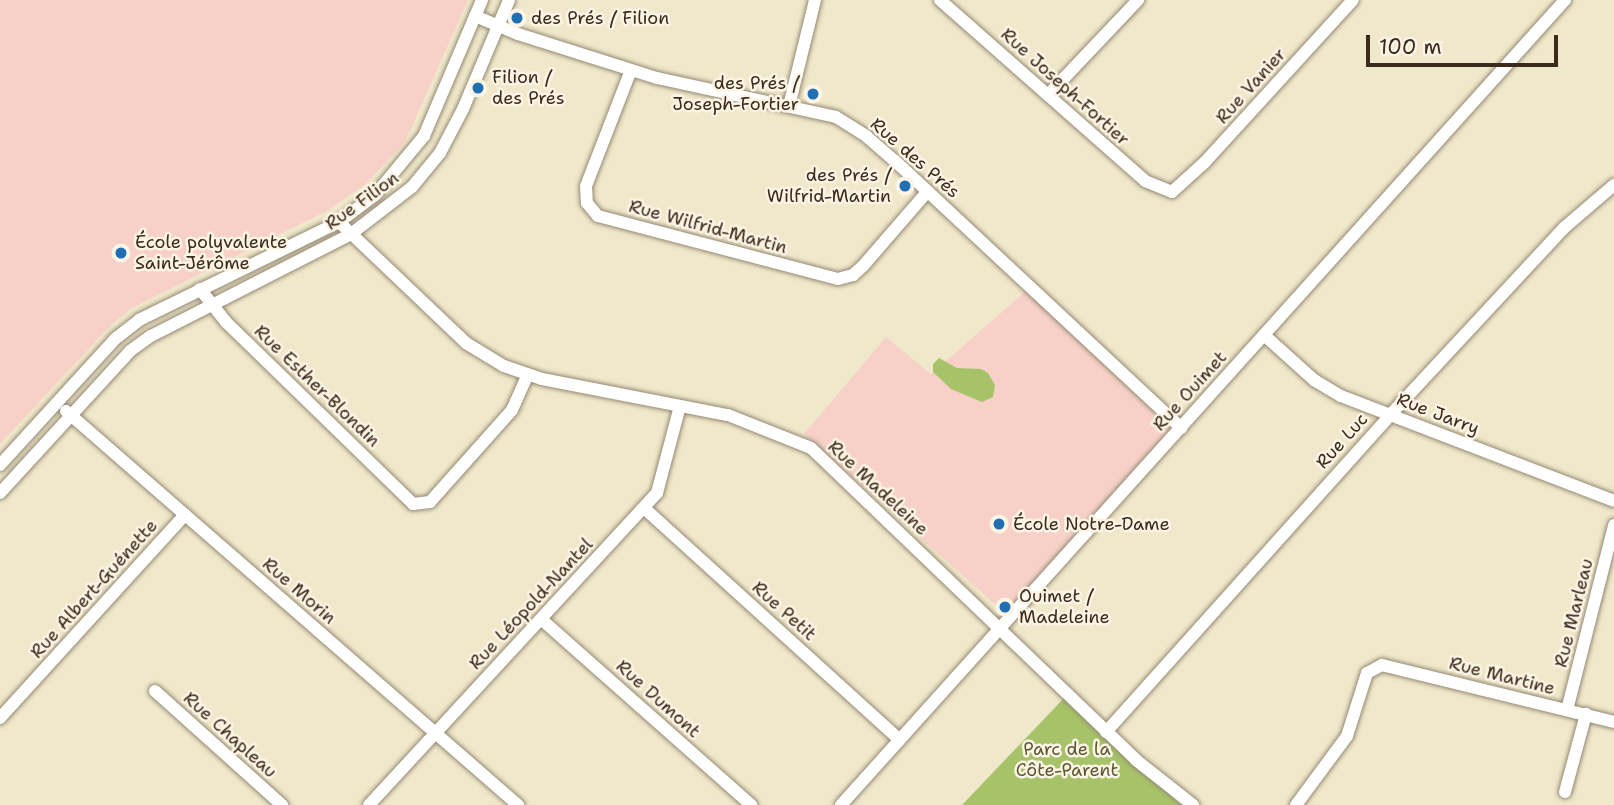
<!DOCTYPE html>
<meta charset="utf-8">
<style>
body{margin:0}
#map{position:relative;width:1614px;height:805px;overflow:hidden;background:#efe8ca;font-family:"Shantell Sans",sans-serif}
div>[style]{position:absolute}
.built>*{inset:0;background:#f7d1c7}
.green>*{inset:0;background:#a7c369}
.roads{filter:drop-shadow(0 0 2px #958974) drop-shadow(0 0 2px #958974)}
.minor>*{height:12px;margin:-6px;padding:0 6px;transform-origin:6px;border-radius:6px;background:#fff}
.dots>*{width:19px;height:19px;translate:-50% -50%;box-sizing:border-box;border:4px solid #fcf5e5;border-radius:50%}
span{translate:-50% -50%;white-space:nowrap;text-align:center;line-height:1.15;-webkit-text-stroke:5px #fcf5e5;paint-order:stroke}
.poi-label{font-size:18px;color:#3b2a1e}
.left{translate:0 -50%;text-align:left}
.right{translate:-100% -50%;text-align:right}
.street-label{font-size:18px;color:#3b2a1e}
.park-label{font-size:18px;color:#5b5834}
.scale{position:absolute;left:1366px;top:35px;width:192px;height:32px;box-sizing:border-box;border:4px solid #3b2a1e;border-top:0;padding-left:9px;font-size:21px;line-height:24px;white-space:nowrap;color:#3b2a1e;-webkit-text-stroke:5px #fcf5e5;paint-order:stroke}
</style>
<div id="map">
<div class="built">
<div style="clip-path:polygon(0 0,468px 0,405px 142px,366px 184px,327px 211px,132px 308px,111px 325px,0 444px)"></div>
<div style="clip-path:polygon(1027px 290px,1176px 433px,1007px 615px,804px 434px,886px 337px,931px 374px)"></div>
</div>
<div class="green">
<div style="clip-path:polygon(939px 358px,957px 368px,981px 369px,988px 373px,995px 385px,993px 397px,982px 402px,951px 389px,933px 372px,933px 364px)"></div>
<div style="clip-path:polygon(1065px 697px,1107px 735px,1181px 805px,962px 805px)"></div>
</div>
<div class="roads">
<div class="minor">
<div style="left:940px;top:0;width:273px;rotate:41.4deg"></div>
<div style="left:1145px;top:181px;width:29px;rotate:22deg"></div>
<div style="left:1172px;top:192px;width:45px;rotate:-42.3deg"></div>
<div style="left:1205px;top:162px;width:219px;rotate:-47.6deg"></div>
<div style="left:475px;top:16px;width:47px;rotate:22.7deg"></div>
<div style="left:518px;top:34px;width:146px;rotate:17.6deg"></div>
<div style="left:657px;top:78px;width:183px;rotate:12.3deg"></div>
<div style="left:836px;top:117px;width:36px;rotate:32deg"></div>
<div style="left:866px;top:136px;width:37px;rotate:41deg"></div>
<div style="left:894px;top:160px;width:393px;rotate:43deg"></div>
<div style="left:631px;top:70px;width:124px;rotate:111.2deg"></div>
<div style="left:586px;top:186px;width:17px;rotate:87deg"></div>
<div style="left:587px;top:203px;width:17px;rotate:50deg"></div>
<div style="left:598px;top:216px;width:248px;rotate:14.7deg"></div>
<div style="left:838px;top:279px;width:16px;rotate:-15deg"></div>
<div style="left:853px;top:275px;width:13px;rotate:-42deg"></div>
<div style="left:863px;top:266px;width:99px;rotate:-49.1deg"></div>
<div style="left:1048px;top:95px;width:131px;rotate:-46.5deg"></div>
<div style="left:789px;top:106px;width:109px;rotate:-76.2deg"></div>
<div style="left:339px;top:222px;width:175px;rotate:43.6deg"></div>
<div style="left:466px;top:343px;width:44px;rotate:31.2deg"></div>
<div style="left:504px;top:366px;width:40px;rotate:18.9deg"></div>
<div style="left:542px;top:379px;width:189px;rotate:11deg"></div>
<div style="left:728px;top:415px;width:89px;rotate:21.7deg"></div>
<div style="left:811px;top:448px;width:451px;rotate:43.8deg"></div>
<div style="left:1136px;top:760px;width:73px;rotate:38.3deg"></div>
<div style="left:200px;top:289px;width:42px;rotate:51.8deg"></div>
<div style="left:226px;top:322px;width:261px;rotate:44.2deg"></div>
<div style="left:413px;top:504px;width:17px;rotate:-7deg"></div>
<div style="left:430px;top:502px;width:123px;rotate:-48.3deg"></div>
<div style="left:512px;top:410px;width:39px;rotate:-66deg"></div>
<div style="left:1264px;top:335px;width:67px;rotate:42deg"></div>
<div style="left:1314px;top:380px;width:31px;rotate:31deg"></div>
<div style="left:1341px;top:396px;width:292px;rotate:21deg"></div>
<div style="left:66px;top:411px;width:600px;rotate:41.08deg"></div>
<div style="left:0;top:465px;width:171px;rotate:-47.6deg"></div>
<div style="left:115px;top:339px;width:31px;rotate:-38deg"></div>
<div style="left:139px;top:320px;width:223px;rotate:-26.1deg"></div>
<div style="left:339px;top:222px;width:45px;rotate:-36.9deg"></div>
<div style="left:375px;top:195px;width:77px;rotate:-50.3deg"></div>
<div style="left:424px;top:136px;width:148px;rotate:-66.9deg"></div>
<div style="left:0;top:493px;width:193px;rotate:-47.5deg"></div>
<div style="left:130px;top:351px;width:26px;rotate:-36deg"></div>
<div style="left:151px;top:336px;width:225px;rotate:-27deg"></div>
<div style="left:351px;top:234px;width:77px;rotate:-37.6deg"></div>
<div style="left:412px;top:187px;width:44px;rotate:-50.5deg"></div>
<div style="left:440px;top:153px;width:50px;rotate:-62.4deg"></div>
<div style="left:463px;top:109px;width:118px;rotate:-67.1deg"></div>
<div style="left:644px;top:508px;width:345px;rotate:42.2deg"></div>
<div style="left:541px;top:619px;width:281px;rotate:41.5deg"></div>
<div style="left:155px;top:691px;width:171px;rotate:41.9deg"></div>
<div style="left:1567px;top:710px;width:191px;rotate:-75.7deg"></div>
<div style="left:0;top:718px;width:275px;rotate:-47.7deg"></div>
<div style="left:1106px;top:732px;width:427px;rotate:-48.1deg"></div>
<div style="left:1391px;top:414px;width:255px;rotate:-47.1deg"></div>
<div style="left:1565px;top:227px;width:65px;rotate:-40.6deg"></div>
<div style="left:1565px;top:792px;width:81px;rotate:-74.9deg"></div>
<div style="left:369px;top:805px;width:425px;rotate:-47.3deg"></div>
<div style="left:657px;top:493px;width:90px;rotate:-75.2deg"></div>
<div style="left:841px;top:805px;width:1083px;rotate:-48.03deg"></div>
<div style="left:1296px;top:805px;width:86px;rotate:-53.5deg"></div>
<div style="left:1347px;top:736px;width:66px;rotate:-72.4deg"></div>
<div style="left:1367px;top:673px;width:17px;rotate:-28deg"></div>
<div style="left:1382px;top:665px;width:239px;rotate:13.8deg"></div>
</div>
</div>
<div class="dots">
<div style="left:517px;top:18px;background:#1f6fb2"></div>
<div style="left:478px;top:88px;background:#1f6fb2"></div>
<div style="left:813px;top:94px;background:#1f6fb2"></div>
<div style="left:905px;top:186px;background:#1f6fb2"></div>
<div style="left:121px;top:253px;background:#1f6fb2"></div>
<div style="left:999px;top:524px;background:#1f6fb2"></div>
<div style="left:1005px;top:607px;background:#1f6fb2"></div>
</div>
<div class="poi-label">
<span class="left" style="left:531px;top:18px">des Prés / Filion</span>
<span class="left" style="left:492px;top:88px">Filion /<br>des Prés</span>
<span class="right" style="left:799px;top:94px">des Prés /<br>Joseph-Fortier</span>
<span class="right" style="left:891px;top:186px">des Prés /<br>Wilfrid-Martin</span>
<span class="left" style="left:135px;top:253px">École polyvalente<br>Saint-Jérôme</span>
<span class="left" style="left:1013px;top:524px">École Notre-Dame</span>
<span class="left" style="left:1019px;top:607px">Ouimet /<br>Madeleine</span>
</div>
<div class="street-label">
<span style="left:1251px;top:86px;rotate:-48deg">Rue Vanier</span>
<span style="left:1065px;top:87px;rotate:42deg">Rue Joseph-Fortier</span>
<span style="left:915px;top:158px;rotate:41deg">Rue des Prés</span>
<span style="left:362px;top:201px;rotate:-36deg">Rue Filion</span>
<span style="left:708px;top:227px;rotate:15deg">Rue Wilfrid-Martin</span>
<span style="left:317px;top:386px;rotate:44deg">Rue Esther-Blondin</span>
<span style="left:1190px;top:391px;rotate:-48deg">Rue Ouimet</span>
<span style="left:1438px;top:414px;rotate:21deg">Rue Jarry</span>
<span style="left:1342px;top:441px;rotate:-48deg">Rue Luc</span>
<span style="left:878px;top:488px;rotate:43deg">Rue Madeleine</span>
<span style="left:94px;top:589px;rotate:-48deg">Rue Albert-Guénette</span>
<span style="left:299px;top:591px;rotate:41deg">Rue Morin</span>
<span style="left:531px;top:604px;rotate:-47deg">Rue Léopold-Nantel</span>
<span style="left:784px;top:611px;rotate:42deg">Rue Petit</span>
<span style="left:1574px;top:613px;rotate:-76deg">Rue Marleau</span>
<span style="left:1502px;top:676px;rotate:14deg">Rue Martine</span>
<span style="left:658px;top:699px;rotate:42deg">Rue Dumont</span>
<span style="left:230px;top:735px;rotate:42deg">Rue Chapleau</span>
</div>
<div class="park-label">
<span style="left:1067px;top:760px">Parc de la<br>Côte-Parent</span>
</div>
<div class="scale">100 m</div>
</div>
